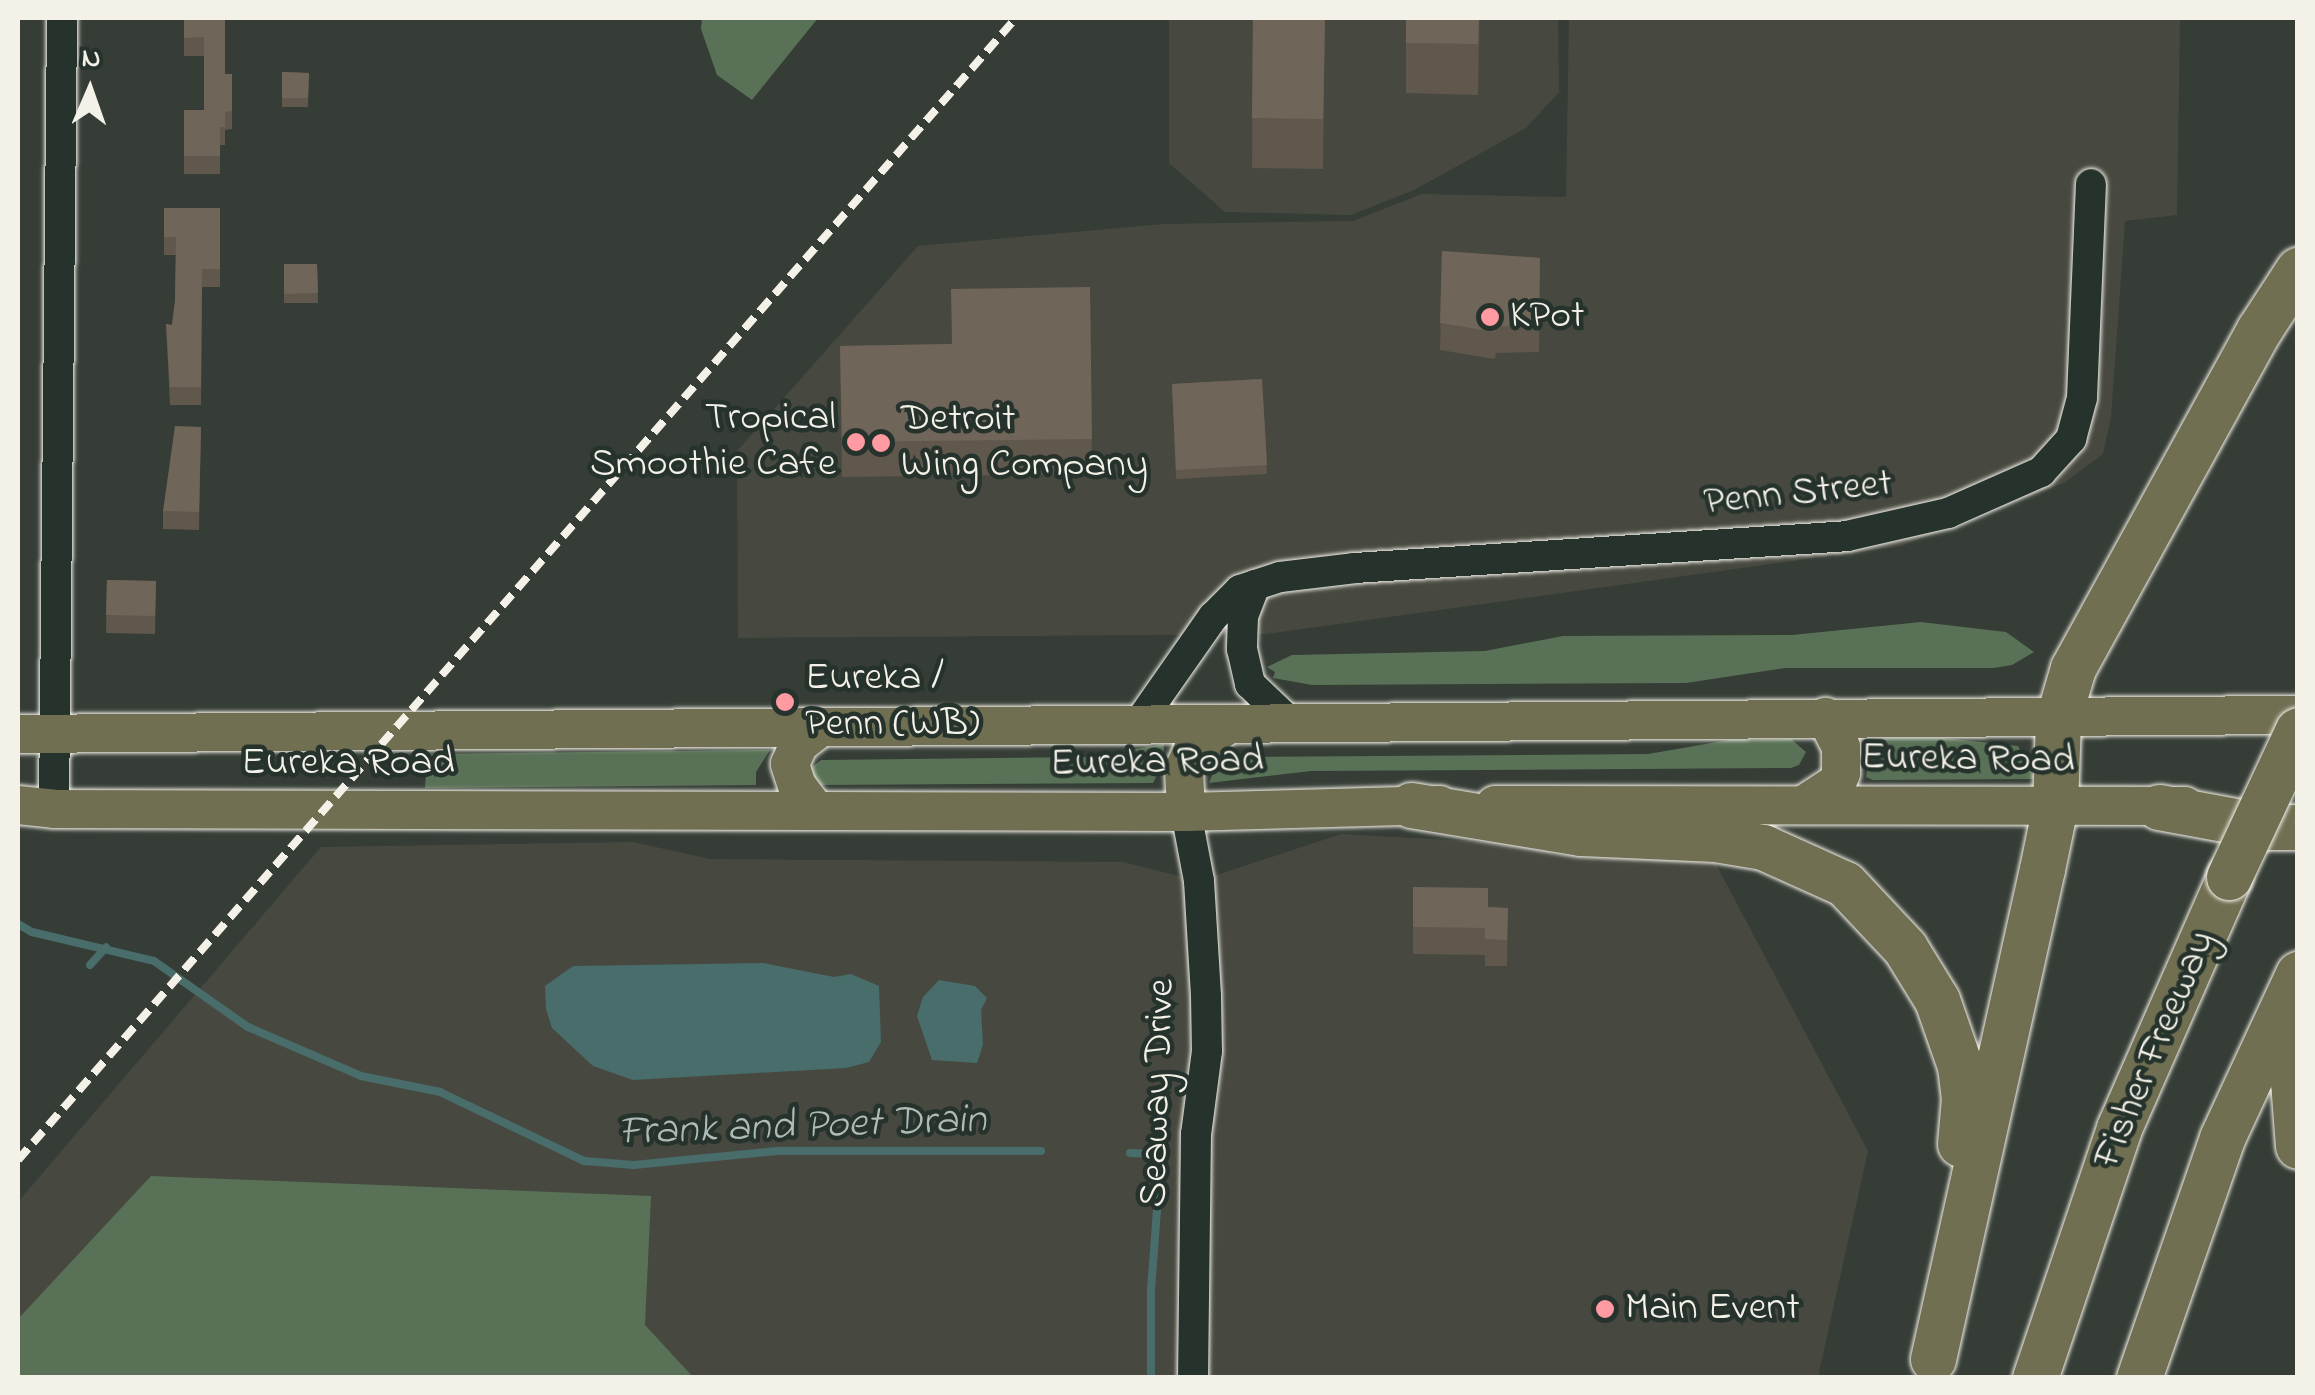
<!DOCTYPE html>
<style>
body{margin:0}
#map{position:relative;width:2315px;height:1395px;overflow:hidden;background:#353d36;font-family:"Indie Flower",sans-serif}
div>[style]{position:absolute}
.built>*{inset:0;background:#474940}
.green>*{inset:0;background:#597156}
.water>*{inset:0;background:#486d6b}
.stream>*{height:8px;margin:-4px;padding:0 4px;transform-origin:4px;border-radius:4px;background:#486d6b}
.roads{filter:drop-shadow(0 0 2px #f4f1e8) drop-shadow(0 0 2px #f4f1e8)}
.minor>*{height:30px;margin:-15px;padding:0 15px;transform-origin:15px;border-radius:15px;background:#26332d}
.major>*{height:38px;margin:-19px;padding:0 19px;transform-origin:19px;border-radius:19px;background:#716f52}
.highway>*{height:45px;margin:-22.5px;padding:0 22.5px;transform-origin:22.5px;border-radius:22.5px;background:#716f52}
.rail>*{height:8px;margin-top:-4px;transform-origin:0;background:repeating-linear-gradient(90deg,#f4f1e8 0 15px,transparent 0 23px)}
.bridges{filter:drop-shadow(0 0 2px #f4f1e8) drop-shadow(0 0 2px #f4f1e8)}
.highway-bridge>*{height:45px;margin:-22.5px;padding:0 22.5px;transform-origin:22.5px;border-radius:22.5px;background:#716f52}
.wall>*{inset:0;background:#60574d}
.shaded-wall>*{inset:0;background:#4e473e}
.building>*{inset:0;background:#706559}
.dots>*{width:28px;height:28px;translate:-50% -50%;box-sizing:border-box;border:5px solid #26332d;border-radius:50%}
span{translate:-50% -50%;white-space:nowrap;text-align:center;line-height:1.15;-webkit-text-stroke:9px #26332d;paint-order:stroke}
.poi-label{font-size:40px;color:#f4f1e8}
.left{translate:0 -50%;text-align:left}
.right{translate:-100% -50%;text-align:right}
.street-label{font-size:40px;color:#f4f1e8}
.water-label{font-size:42px;color:#afbcb6;font-style:italic}
.frame{position:absolute;inset:0;border:20px solid #f4f1e8;pointer-events:none}
.north{position:absolute;left:40px;top:40px;width:100px;height:100px;-webkit-text-stroke:8px #26332d;paint-order:stroke;rotate:2deg;font-size:28px;font-weight:700;line-height:40px;text-align:center;color:#f4f1e8}
.north::after{content:'';display:block;margin:auto;width:35px;height:45px;background:#f4f1e8;clip-path:polygon(50% 0,100% 100%,50% 72%,0 100%)}
</style>
<div id="map">
<div class="built">
<div style="clip-path:polygon(1169px 18px,1558px 18px,1559px 92px,1526px 128px,1414px 190px,1351px 215px,1225px 212px,1169px 163px)"></div>
<div style="clip-path:polygon(1569px 18px,2180px 18px,2177px 215px,2125px 221px,2111px 418px,2103px 454px,2064px 483px,1901px 546px,1266px 634px,738px 638px,737px 451px,918px 246px,1164px 224px,1353px 221px,1422px 194px,1566px 197px)"></div>
<div style="clip-path:polygon(1341px 834px,1536px 845px,1553px 855px,1709px 851px,1868px 1151px,1818px 1377px,18px 1378px,18px 1202px,321px 847px,633px 842px,710px 859px,1123px 862px,1199px 881px)"></div>
</div>
<div class="green">
<div style="clip-path:polygon(702px 18px,818px 18px,752px 100px,717px 75px,701px 29px)"></div>
<div style="clip-path:polygon(1921px 622px,2006px 632px,2034px 652px,2012px 665px,1994px 668px,1785px 668px,1686px 683px,1312px 685px,1273px 678px,1275px 672px,1267px 667px,1292px 655px,1485px 651px,1563px 636px,1792px 635px)"></div>
<div style="clip-path:polygon(1869px 738px,1943px 738px,2018px 746px,2035px 779px,1873px 780px,1866px 777px,1869px 760px,1862px 745px)"></div>
<div style="clip-path:polygon(1791px 739px,1806px 752px,1799px 765px,1791px 768px,1311px 771px,1209px 783px,1217px 763px,1237px 757px,1648px 754px,1729px 740px)"></div>
<div style="clip-path:polygon(1164px 744px,1163px 764px,1153px 783px,821px 785px,813px 782px,811px 768px,821px 760px,1089px 757px)"></div>
<div style="clip-path:polygon(770px 750px,756px 772px,756px 785px,425px 788px,427px 754px)"></div>
<div style="clip-path:polygon(151px 1176px,651px 1196px,645px 1325px,693px 1377px,18px 1377px,18px 1319px)"></div>
</div>
<div class="water">
<div style="clip-path:polygon(763px 963px,834px 977px,851px 974px,879px 986px,881px 1042px,869px 1062px,846px 1068px,633px 1080px,593px 1066px,552px 1028px,546px 1009px,545px 986px,573px 966px)"></div>
<div style="clip-path:polygon(939px 980px,975px 986px,987px 998px,981px 1010px,983px 1045px,977px 1063px,932px 1060px,917px 1016px,923px 997px)"></div>
</div>
<div class="stream">
<div style="left:18px;top:924px;width:16px;rotate:30deg"></div>
<div style="left:32px;top:932px;width:125px;rotate:13.4deg"></div>
<div style="left:154px;top:961px;width:115px;rotate:35.1deg"></div>
<div style="left:248px;top:1027px;width:123px;rotate:23.4deg"></div>
<div style="left:361px;top:1076px;width:81px;rotate:11.4deg"></div>
<div style="left:440px;top:1092px;width:160px;rotate:25.6deg"></div>
<div style="left:584px;top:1161px;width:50px;rotate:4.6deg"></div>
<div style="left:634px;top:1165px;width:144px;rotate:-5.6deg"></div>
<div style="left:777px;top:1151px;width:264px"></div>
<div style="left:90px;top:965px;width:24px;rotate:-48deg"></div>
<div style="left:1130px;top:1153px;width:24px;rotate:2deg"></div>
<div style="left:1154px;top:1154px;width:17px;rotate:69deg"></div>
<div style="left:1160px;top:1170px;width:121px;rotate:94.3deg"></div>
<div style="left:1151px;top:1291px;width:87px;rotate:90deg"></div>
</div>
<div class="roads">
<div class="minor">
<div style="left:1255px;top:585px;width:34px;rotate:111deg"></div>
<div style="left:1243px;top:617px;width:32px;rotate:92deg"></div>
<div style="left:1242px;top:649px;width:36px;rotate:77deg"></div>
<div style="left:1250px;top:684px;width:57px;rotate:43.6deg"></div>
<div style="left:1138px;top:724px;width:131px;rotate:-55deg"></div>
<div style="left:1213px;top:617px;width:38px;rotate:-45deg"></div>
<div style="left:1240px;top:590px;width:42px;rotate:-18deg"></div>
<div style="left:1280px;top:577px;width:76px;rotate:-6.8deg"></div>
<div style="left:1355px;top:568px;width:493px;rotate:-3.7deg"></div>
<div style="left:1847px;top:536px;width:104px;rotate:-12.8deg"></div>
<div style="left:1948px;top:513px;width:102px;rotate:-23.8deg"></div>
<div style="left:2041px;top:472px;width:45px;rotate:-47.7deg"></div>
<div style="left:2071px;top:439px;width:42px;rotate:-75deg"></div>
<div style="left:2082px;top:398px;width:214px;rotate:-87.6deg"></div>
<div style="left:54px;top:809px;width:791px;rotate:-89.42deg"></div>
<div style="left:1186px;top:812px;width:70px;rotate:79.3deg"></div>
<div style="left:1199px;top:881px;width:115px;rotate:86.5deg"></div>
<div style="left:1206px;top:996px;width:55px;rotate:89deg"></div>
<div style="left:1207px;top:1051px;width:84px;rotate:97.5deg"></div>
<div style="left:1196px;top:1134px;width:244px;rotate:90.7deg"></div>
</div>
<div class="major">
<div style="left:18px;top:734px;width:2280px;rotate:-0.48deg"></div>
<div style="left:1805px;top:804px;width:38px;rotate:-33deg"></div>
<div style="left:1837px;top:783px;width:11px;rotate:-68deg"></div>
<div style="left:1841px;top:773px;width:26px;rotate:-90deg"></div>
<div style="left:1841px;top:747px;width:34px;rotate:-117deg"></div>
<div style="left:18px;top:805px;width:36px;rotate:6deg"></div>
<div style="left:54px;top:809px;width:1132px;rotate:0.15deg"></div>
<div style="left:1186px;top:812px;width:254px;rotate:-1.6deg"></div>
<div style="left:1495px;top:805px;width:690px;rotate:0.08deg"></div>
<div style="left:816px;top:811px;width:31px;rotate:-127deg"></div>
<div style="left:797px;top:786px;width:23px;rotate:-108deg"></div>
<div style="left:790px;top:764px;width:22px;rotate:-66deg"></div>
<div style="left:799px;top:744px;width:28px;rotate:-38deg"></div>
<div style="left:1186px;top:812px;width:43px;rotate:-92.7deg"></div>
<div style="left:1184px;top:769px;width:23px;rotate:-65deg"></div>
<div style="left:1194px;top:748px;width:42px;rotate:-34.4deg"></div>
</div>
<div class="highway">
<div style="left:1411px;top:805px;width:172px;rotate:9.4deg"></div>
<div style="left:1581px;top:833px;width:134px;rotate:2.6deg"></div>
<div style="left:1715px;top:839px;width:49px;rotate:9.5deg"></div>
<div style="left:1763px;top:847px;width:90px;rotate:24.3deg"></div>
<div style="left:1845px;top:884px;width:88px;rotate:46.8deg"></div>
<div style="left:1905px;top:948px;width:61px;rotate:58.4deg"></div>
<div style="left:1937px;top:1000px;width:70px;rotate:70.8deg"></div>
<div style="left:1960px;top:1066px;width:32px;rotate:83deg"></div>
<div style="left:1964px;top:1098px;width:46px;rotate:95deg"></div>
<div style="left:2159px;top:807px;width:111px;rotate:10.4deg"></div>
<div style="left:2268px;top:827px;width:30px"></div>
<div style="left:2298px;top:1057px;width:25px;rotate:102deg"></div>
<div style="left:2293px;top:1081px;width:65px;rotate:85.6deg"></div>
<div style="left:1933px;top:1359px;width:502px;rotate:-77.46deg"></div>
<div style="left:2042px;top:869px;width:64px;rotate:-78.3deg"></div>
<div style="left:2055px;top:806px;width:87px;rotate:-88deg"></div>
<div style="left:2058px;top:719px;width:53px;rotate:-73.6deg"></div>
<div style="left:2073px;top:668px;width:386px;rotate:-61.2deg"></div>
<div style="left:2259px;top:330px;width:72px;rotate:-57deg"></div>
<div style="left:2035px;top:1378px;width:264px;rotate:-71.4deg"></div>
<div style="left:2119px;top:1128px;width:274px;rotate:-66.3deg"></div>
<div style="left:2139px;top:1378px;width:254px;rotate:-70.9deg"></div>
<div style="left:2222px;top:1138px;width:181px;rotate:-65.1deg"></div>
</div>
</div>
<div class="rail">
<div style="left:18px;top:1160px;width:1517px;rotate:-48.85deg"></div>
</div>
<div class="bridges">
<div class="highway-bridge">
<div style="left:2229px;top:877px;width:162px;rotate:-64.9deg"></div>
</div>
</div>
<div class="wall">
<div style="clip-path:polygon(184px 18px,225px 18px,225px 74px,232px 74px,232px 129px,225px 130px,225px 145px,220px 145px,220px 174px,184px 174px,184px 110px,204px 110px,204px 56px,184px 56px)"></div>
<div style="clip-path:polygon(1253px 18px,1325px 18px,1323px 169px,1252px 168px)"></div>
<div style="clip-path:polygon(1406px 18px,1480px 18px,1478px 95px,1406px 93px)"></div>
<div style="clip-path:polygon(282px 72px,309px 73px,308px 107px,282px 107px)"></div>
<div style="clip-path:polygon(164px 208px,220px 208px,220px 287px,202px 287px,201px 405px,170px 405px,166px 324px,172px 325px,175px 301px,176px 255px,164px 255px)"></div>
<div style="clip-path:polygon(1442px 251px,1540px 258px,1539px 352px,1496px 353px,1495px 359px,1440px 350px)"></div>
<div style="clip-path:polygon(284px 264px,317px 264px,318px 303px,284px 303px)"></div>
<div style="clip-path:polygon(1090px 287px,1092px 474px,842px 477px,840px 346px,951px 344px)"></div>
<div style="clip-path:polygon(1262px 379px,1267px 474px,1176px 479px,1172px 384px)"></div>
<div style="clip-path:polygon(201px 427px,199px 530px,163px 529px,163px 511px)"></div>
<div style="clip-path:polygon(107px 580px,156px 581px,155px 634px,106px 633px)"></div>
<div style="clip-path:polygon(1413px 887px,1488px 907px,1508px 908px,1507px 966px,1485px 966px,1485px 955px,1413px 954px)"></div>
</div>
<div class="shaded-wall">
<div style="clip-path:polygon(1479px 18px,1480px 18px,1478px 95px)"></div>
</div>
<div class="building">
<div style="clip-path:polygon(184px 18px,225px 18px,225px 74px,232px 74px,232px 111px,225px 112px,225px 127px,220px 127px,220px 156px,184px 156px,184px 110px,204px 110px,204px 37px,184px 38px)"></div>
<div style="clip-path:polygon(1253px 18px,1325px 18px,1323px 119px,1252px 118px)"></div>
<div style="clip-path:polygon(1406px 18px,1479px 18px,1478px 44px,1406px 43px)"></div>
<div style="clip-path:polygon(282px 72px,309px 73px,308px 98px,282px 98px)"></div>
<div style="clip-path:polygon(164px 208px,220px 208px,220px 269px,202px 269px,201px 387px,170px 387px,166px 324px,172px 325px,175px 301px,176px 237px,164px 237px)"></div>
<div style="clip-path:polygon(1442px 251px,1540px 258px,1539px 325px,1496px 326px,1495px 332px,1440px 323px)"></div>
<div style="clip-path:polygon(284px 264px,317px 264px,318px 293px,284px 294px)"></div>
<div style="clip-path:polygon(1090px 287px,1092px 439px,842px 442px,840px 346px,952px 344px,951px 289px)"></div>
<div style="clip-path:polygon(1262px 379px,1267px 465px,1176px 470px,1172px 384px)"></div>
<div style="clip-path:polygon(175px 426px,201px 427px,199px 512px,163px 511px)"></div>
<div style="clip-path:polygon(107px 580px,156px 581px,155px 616px,106px 615px)"></div>
<div style="clip-path:polygon(1413px 887px,1488px 888px,1488px 907px,1508px 908px,1507px 940px,1485px 939px,1485px 928px,1413px 927px)"></div>
</div>
<div class="dots">
<div style="left:1490px;top:317px;background:#ff9aa2"></div>
<div style="left:856px;top:442px;background:#ff9aa2"></div>
<div style="left:881px;top:443px;background:#ff9aa2"></div>
<div style="left:785px;top:702px;background:#ff9aa2"></div>
<div style="left:1605px;top:1309px;background:#ff9aa2"></div>
</div>
<div class="poi-label">
<span class="left" style="left:1510px;top:317px">KPot</span>
<span class="right" style="left:836px;top:442px">Tropical<br>Smoothie Cafe</span>
<span class="left" style="left:901px;top:443px">Detroit<br>Wing Company</span>
<span class="left" style="left:805px;top:702px">Eureka /<br>Penn (WB)</span>
<span class="left" style="left:1625px;top:1309px">Main Event</span>
</div>
<div class="street-label">
<span style="left:1798px;top:494px;rotate:-6deg">Penn Street</span>
<span style="left:1968px;top:760px;rotate:1deg">Eureka Road</span>
<span style="left:1157px;top:763px;rotate:-1deg">Eureka Road</span>
<span style="left:348px;top:764px">Eureka Road</span>
<span style="left:2156px;top:1050px;rotate:-67deg">Fisher Freeway</span>
<span style="left:1159px;top:1093px;rotate:-88deg">Seaway Drive</span>
</div>
<div class="water-label">
<span style="left:802px;top:1127px;rotate:-2deg">Frank and Poet Drain</span>
</div>
<div class="frame"></div>
<div class="north">N</div>
</div>
